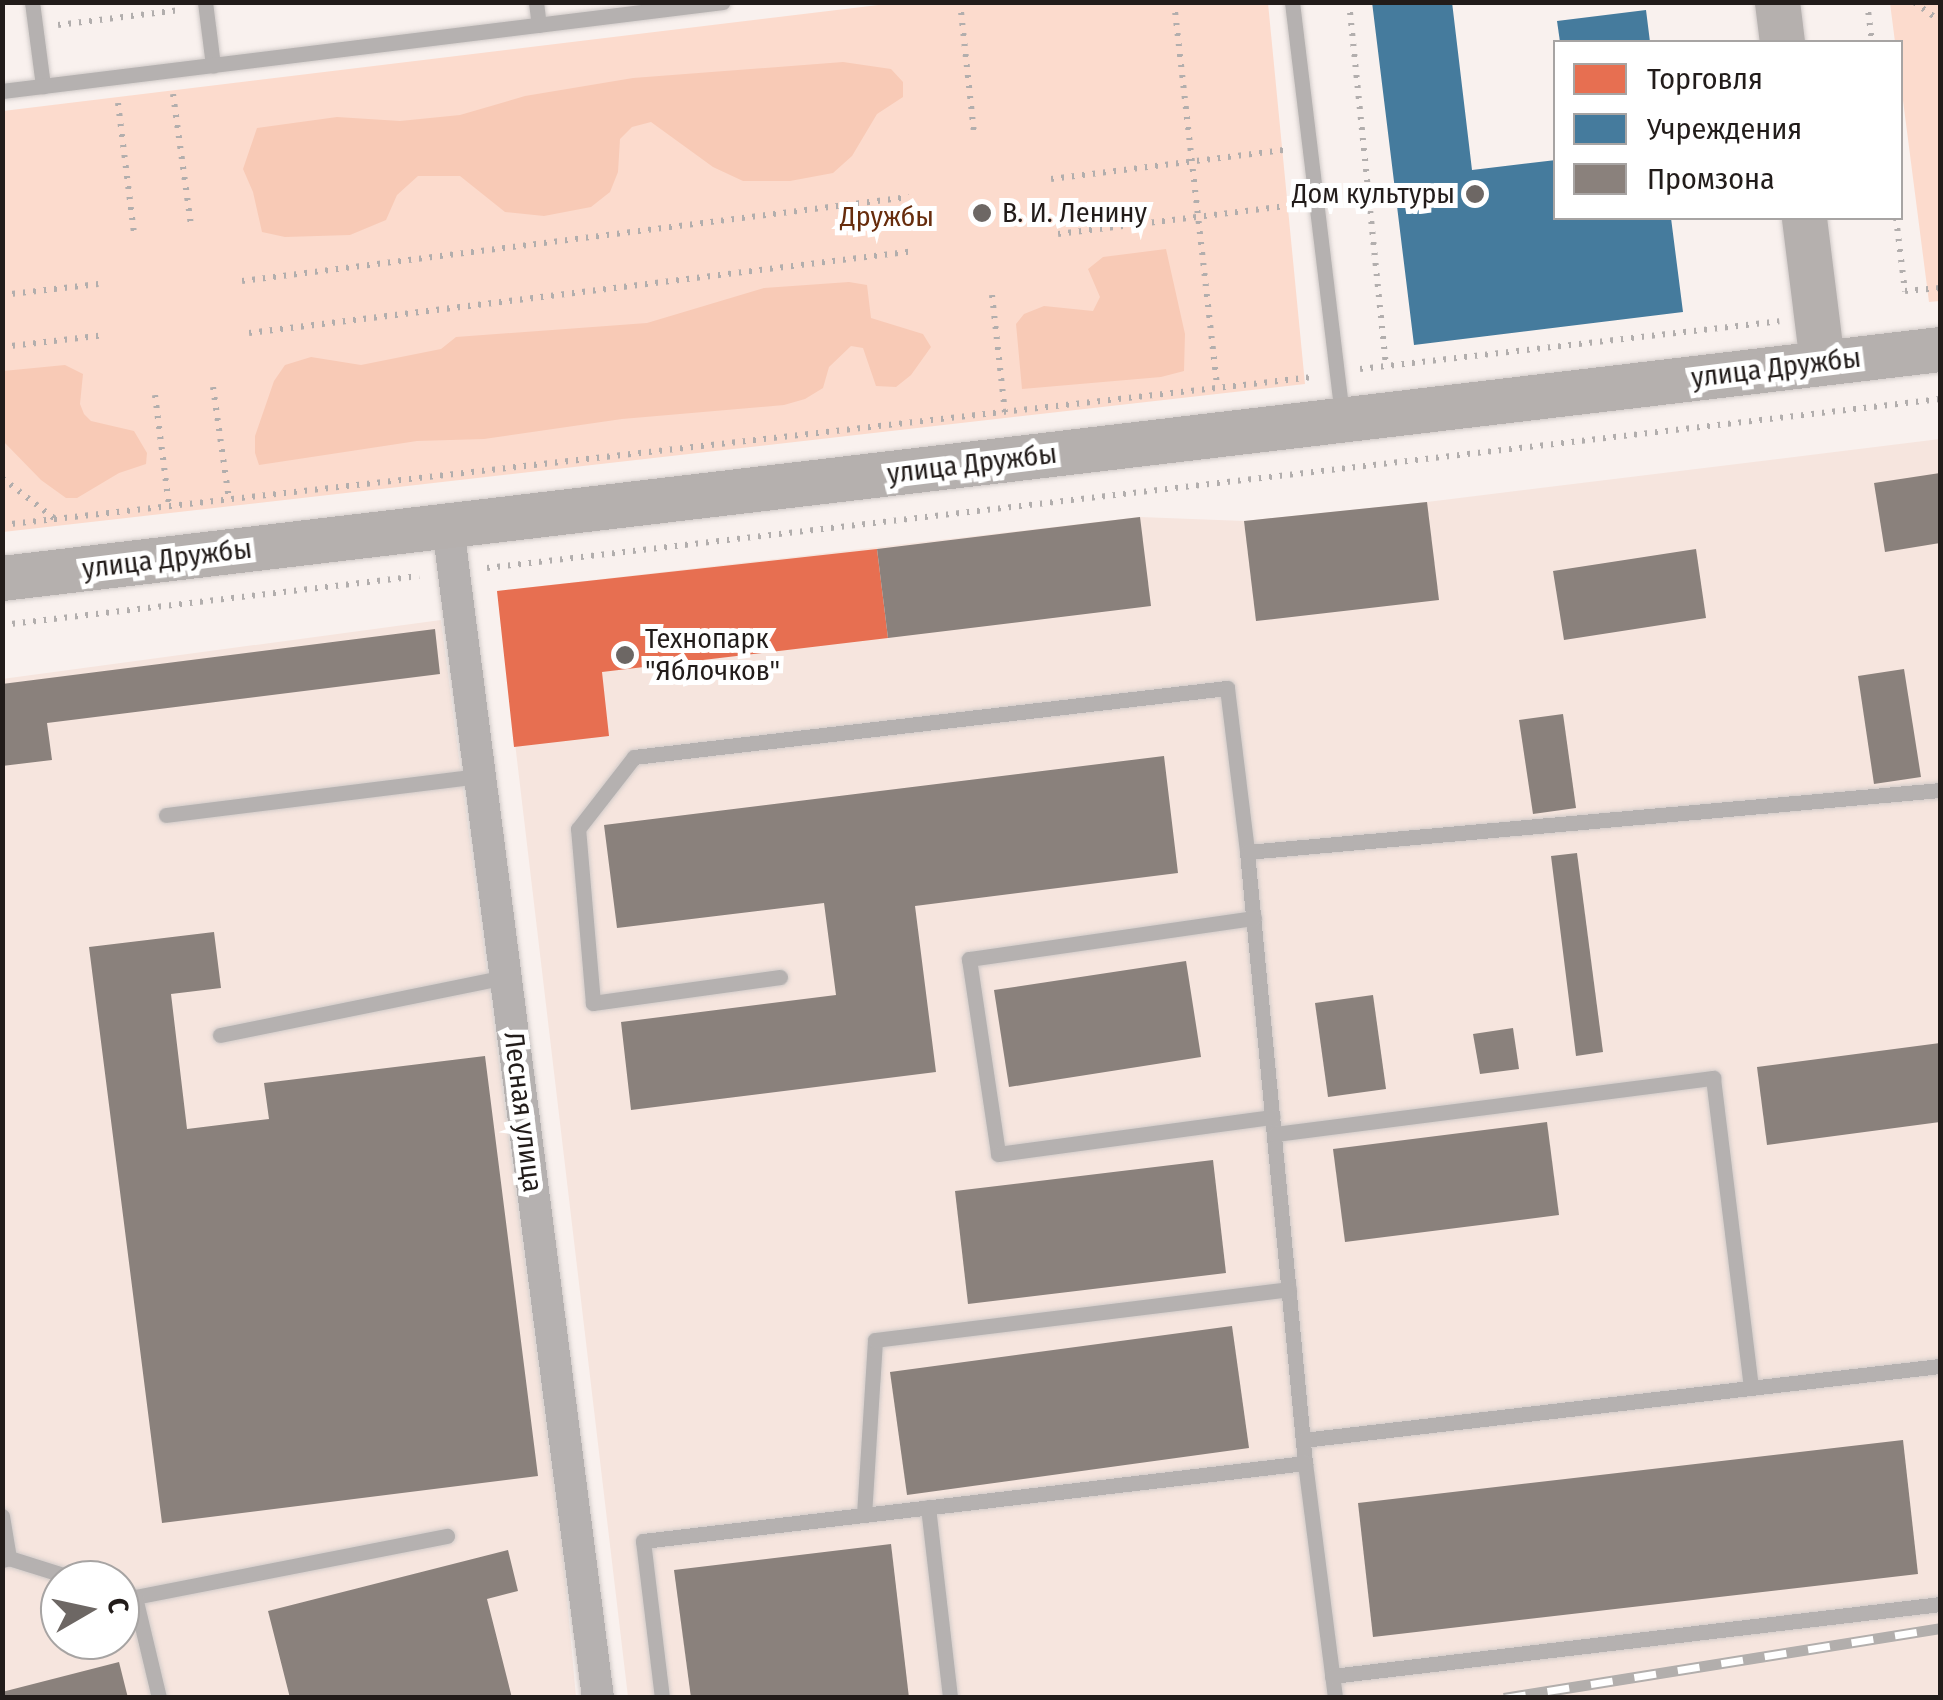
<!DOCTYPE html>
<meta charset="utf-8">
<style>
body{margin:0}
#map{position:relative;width:1943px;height:1700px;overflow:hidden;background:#f9f1ee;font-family:"Fira Sans Condensed",sans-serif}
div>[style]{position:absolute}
.industrial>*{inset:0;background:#f6e5de}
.green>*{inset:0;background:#fcdbcd}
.forest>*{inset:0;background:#f8cab6}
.shops>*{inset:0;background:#e76f51}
.public>*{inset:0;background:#457b9d}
.industry>*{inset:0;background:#8a817c}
.path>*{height:6px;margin-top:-3px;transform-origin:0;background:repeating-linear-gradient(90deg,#b2aead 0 2.5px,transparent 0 10.5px)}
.roads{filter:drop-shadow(0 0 2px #d1cbc9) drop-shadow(0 0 2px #d1cbc9)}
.lane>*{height:15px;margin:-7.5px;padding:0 7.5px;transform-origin:7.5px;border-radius:7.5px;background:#b5b1b0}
.street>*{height:32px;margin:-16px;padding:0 16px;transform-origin:16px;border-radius:16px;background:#b5b1b0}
.secondary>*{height:45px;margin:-22.5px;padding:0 22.5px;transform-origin:22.5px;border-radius:22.5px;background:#b5b0ae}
.rail>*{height:11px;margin-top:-5.5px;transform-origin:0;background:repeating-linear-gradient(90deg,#fff 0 22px,#b2aeac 0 44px);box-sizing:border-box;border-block:2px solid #b2aeac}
.dots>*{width:28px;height:28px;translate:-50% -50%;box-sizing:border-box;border:5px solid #fff;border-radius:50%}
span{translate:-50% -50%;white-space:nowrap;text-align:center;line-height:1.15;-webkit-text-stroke:10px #fff;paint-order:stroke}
.poi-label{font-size:28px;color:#221c1a}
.right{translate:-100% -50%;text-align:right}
.left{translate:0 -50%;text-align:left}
.park-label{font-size:28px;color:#672c0c}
.street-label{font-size:28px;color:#221c1a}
.frame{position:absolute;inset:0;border:5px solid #221c1a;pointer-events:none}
.legend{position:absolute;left:1553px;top:40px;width:350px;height:180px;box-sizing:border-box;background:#fff;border:2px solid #a7a4a3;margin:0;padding:12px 18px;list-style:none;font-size:30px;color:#221c1a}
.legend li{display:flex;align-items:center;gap:20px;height:50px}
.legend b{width:50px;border:2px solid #a7a4a3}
.north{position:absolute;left:40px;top:1560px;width:100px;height:100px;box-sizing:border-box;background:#fff;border:2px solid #a7a4a3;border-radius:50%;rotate:81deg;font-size:28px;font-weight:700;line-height:40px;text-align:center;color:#221c1a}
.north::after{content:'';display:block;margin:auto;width:35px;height:45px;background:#6d6764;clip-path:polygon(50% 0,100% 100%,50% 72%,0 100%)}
</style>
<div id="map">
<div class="industrial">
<div style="clip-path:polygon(1940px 439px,1940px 1697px,628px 1697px,497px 591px,1140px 517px,1244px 521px,1427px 502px)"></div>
<div style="clip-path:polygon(evenodd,441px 620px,563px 1554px,576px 1697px,3px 1697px,2px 679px,441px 620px,60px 1580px,120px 1580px,120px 1640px,60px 1640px,60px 1580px)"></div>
</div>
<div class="green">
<div style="clip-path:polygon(895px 3px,1268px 3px,1305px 384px,3px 532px,3px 111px)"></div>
<div style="clip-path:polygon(1890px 3px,1940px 3px,1940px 301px,1929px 302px,1901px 85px,1900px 42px,1895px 42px)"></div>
</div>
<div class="forest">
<div style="clip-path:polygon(843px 62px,891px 69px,903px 82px,903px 97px,877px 114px,852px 156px,833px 173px,790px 181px,743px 181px,713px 167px,651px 122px,632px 127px,620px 139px,618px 172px,610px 192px,591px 207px,544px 216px,505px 212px,460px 176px,418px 176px,397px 195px,386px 220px,350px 235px,285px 237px,262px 232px,253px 192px,243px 169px,257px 128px,337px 117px,400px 121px,460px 115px,525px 96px,633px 78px)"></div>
<div style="clip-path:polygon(1166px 249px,1185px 334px,1184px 371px,1161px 377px,1022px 389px,1016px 324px,1024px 314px,1044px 306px,1093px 311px,1100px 297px,1088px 269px,1103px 257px)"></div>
<div style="clip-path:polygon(849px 282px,867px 285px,871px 318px,923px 334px,931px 347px,911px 375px,896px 387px,876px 386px,863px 348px,851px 346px,829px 367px,823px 388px,805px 399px,784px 405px,622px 419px,484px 439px,417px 441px,259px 465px,255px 453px,255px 436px,274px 381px,285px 365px,311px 357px,361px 365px,441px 349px,456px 337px,647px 323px,764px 288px)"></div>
<div style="clip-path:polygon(65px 365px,83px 374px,80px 404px,84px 414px,91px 421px,134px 431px,147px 453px,146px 464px,119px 473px,77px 498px,66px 498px,41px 480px,3px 441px,3px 371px)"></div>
</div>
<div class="shops">
<div style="clip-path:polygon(877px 549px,888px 638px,602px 672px,609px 736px,514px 747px,497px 591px)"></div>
</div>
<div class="public">
<div style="clip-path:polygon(1372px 2px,1452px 2px,1472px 170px,1556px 160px,1556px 218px,1671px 218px,1683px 312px,1414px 345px)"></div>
<div style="clip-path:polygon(1646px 10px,1650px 42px,1560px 42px,1557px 21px)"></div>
</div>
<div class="industry">
<div style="clip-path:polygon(1940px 473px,1940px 543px,1885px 552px,1874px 483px)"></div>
<div style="clip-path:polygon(1427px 502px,1439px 600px,1256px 621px,1244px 521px)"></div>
<div style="clip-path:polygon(1140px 517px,1151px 606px,888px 638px,877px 549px)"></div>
<div style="clip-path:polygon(1696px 549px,1706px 618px,1564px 640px,1553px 571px)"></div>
<div style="clip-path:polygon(435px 629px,440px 674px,47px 723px,52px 760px,2px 766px,2px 684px)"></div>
<div style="clip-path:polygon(1904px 669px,1921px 777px,1874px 784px,1858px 676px)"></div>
<div style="clip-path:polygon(1563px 714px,1576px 808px,1533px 814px,1519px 720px)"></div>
<div style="clip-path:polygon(1164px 756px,1178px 873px,915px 906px,936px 1072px,631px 1110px,621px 1022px,836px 995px,824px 903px,617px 928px,604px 825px)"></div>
<div style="clip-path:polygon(1577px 853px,1603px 1052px,1576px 1056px,1551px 856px)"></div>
<div style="clip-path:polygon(214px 932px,221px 988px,171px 994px,187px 1129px,269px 1119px,264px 1083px,485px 1056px,538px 1476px,162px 1523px,89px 947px)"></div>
<div style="clip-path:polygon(1186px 961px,1201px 1057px,1009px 1087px,994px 990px)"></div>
<div style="clip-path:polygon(1373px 995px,1386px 1089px,1328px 1097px,1315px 1003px)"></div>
<div style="clip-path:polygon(1513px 1028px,1519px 1069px,1480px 1074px,1473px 1034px)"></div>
<div style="clip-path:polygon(1940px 1043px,1940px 1122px,1767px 1145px,1757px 1067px)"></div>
<div style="clip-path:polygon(1547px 1122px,1559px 1215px,1345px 1242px,1333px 1149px)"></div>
<div style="clip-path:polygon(1213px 1160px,1226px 1273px,968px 1304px,955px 1191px)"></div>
<div style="clip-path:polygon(1232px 1326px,1249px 1448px,907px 1495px,890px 1372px)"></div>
<div style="clip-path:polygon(1903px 1440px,1918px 1574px,1373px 1637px,1358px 1503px)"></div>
<div style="clip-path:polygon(891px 1544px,909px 1698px,691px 1698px,674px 1570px)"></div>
<div style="clip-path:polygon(508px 1550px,518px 1591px,487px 1599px,512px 1698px,290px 1698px,268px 1611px)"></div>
<div style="clip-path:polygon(119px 1662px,128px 1698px,2px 1698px,2px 1692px)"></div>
</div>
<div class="path">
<div style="left:960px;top:2px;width:133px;rotate:83.9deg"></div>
<div style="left:1174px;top:2px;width:387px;rotate:83.6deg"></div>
<div style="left:1349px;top:2px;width:364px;rotate:84.2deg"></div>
<div style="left:1867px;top:2px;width:40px;rotate:82.9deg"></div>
<div style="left:1914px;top:2px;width:32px;rotate:36deg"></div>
<div style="left:58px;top:25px;width:123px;rotate:-7deg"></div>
<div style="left:173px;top:94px;width:133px;rotate:82.2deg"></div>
<div style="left:118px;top:103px;width:131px;rotate:83deg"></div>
<div style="left:1051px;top:179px;width:234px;rotate:-7.1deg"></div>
<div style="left:1896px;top:218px;width:74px;rotate:83deg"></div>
<div style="left:1905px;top:291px;width:35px;rotate:-5deg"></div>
<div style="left:1058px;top:234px;width:238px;rotate:-7deg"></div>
<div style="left:242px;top:281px;width:672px;rotate:-7.18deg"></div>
<div style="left:2px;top:295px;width:97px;rotate:-6.5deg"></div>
<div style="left:992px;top:295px;width:118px;rotate:83.7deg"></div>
<div style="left:249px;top:333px;width:671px;rotate:-7.02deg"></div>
<div style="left:2px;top:347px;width:104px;rotate:-6.6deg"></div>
<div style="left:1360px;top:369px;width:422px;rotate:-6.5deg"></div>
<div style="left:213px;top:387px;width:114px;rotate:81.9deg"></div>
<div style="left:155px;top:395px;width:112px;rotate:82.8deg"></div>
<div style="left:2px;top:478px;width:67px;rotate:37.7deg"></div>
<div style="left:2px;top:525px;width:1319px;rotate:-6.44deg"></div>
<div style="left:487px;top:568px;width:1463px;rotate:-6.63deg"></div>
<div style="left:2px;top:625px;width:420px;rotate:-6.7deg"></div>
</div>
<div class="roads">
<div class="lane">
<div style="left:32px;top:2px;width:85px;rotate:82.5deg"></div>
<div style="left:205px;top:2px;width:64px;rotate:82.8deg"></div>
<div style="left:536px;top:2px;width:23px;rotate:83deg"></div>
<div style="left:1292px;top:2px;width:416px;rotate:83.1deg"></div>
<div style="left:2px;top:91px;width:726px;rotate:-7.04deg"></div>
<div style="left:166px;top:815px;width:316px;rotate:-7.1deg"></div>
<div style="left:1247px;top:852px;width:614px;rotate:84.58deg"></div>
<div style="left:1305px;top:1463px;width:237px;rotate:82.7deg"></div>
<div style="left:1254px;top:918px;width:288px;rotate:171.8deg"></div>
<div style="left:969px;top:959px;width:197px;rotate:81.5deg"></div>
<div style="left:998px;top:1154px;width:277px;rotate:-7.7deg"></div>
<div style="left:780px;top:977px;width:189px;rotate:172.1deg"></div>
<div style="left:593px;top:1003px;width:175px;rotate:-94.9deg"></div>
<div style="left:578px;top:829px;width:91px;rotate:-52.1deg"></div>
<div style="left:634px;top:757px;width:597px;rotate:-6.64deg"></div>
<div style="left:1227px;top:688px;width:165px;rotate:83deg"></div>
<div style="left:1247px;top:852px;width:696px;rotate:-5.11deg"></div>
<div style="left:220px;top:1035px;width:292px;rotate:-11.5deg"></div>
<div style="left:1275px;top:1134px;width:442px;rotate:-7.3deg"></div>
<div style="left:1713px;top:1078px;width:312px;rotate:83deg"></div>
<div style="left:1303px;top:1440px;width:641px;rotate:-6.63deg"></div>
<div style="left:928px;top:1507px;width:192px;rotate:83.4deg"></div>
<div style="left:864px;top:1515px;width:175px;rotate:-86.4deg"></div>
<div style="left:875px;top:1340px;width:417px;rotate:-7deg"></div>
<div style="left:2px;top:1516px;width:43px;rotate:80.5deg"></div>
<div style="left:9px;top:1558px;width:7px;rotate:164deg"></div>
<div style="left:9px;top:1558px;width:73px;rotate:17.4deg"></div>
<div style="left:120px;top:1593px;width:16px;rotate:15deg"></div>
<div style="left:135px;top:1597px;width:318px;rotate:-11.1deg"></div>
<div style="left:135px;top:1597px;width:104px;rotate:76.6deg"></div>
<div style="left:1332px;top:1676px;width:612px;rotate:-6.75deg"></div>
<div style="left:662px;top:1698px;width:158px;rotate:-96.9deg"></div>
<div style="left:643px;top:1541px;width:667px;rotate:-6.72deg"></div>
</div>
<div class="street">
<div style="left:448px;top:527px;width:1181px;rotate:82.7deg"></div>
</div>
<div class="secondary">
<div style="left:1777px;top:2px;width:40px;rotate:82.9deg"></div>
<div style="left:1804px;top:218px;width:145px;rotate:82.9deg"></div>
<div style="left:2px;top:578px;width:1951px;rotate:-6.74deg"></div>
</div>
</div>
<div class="rail">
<div style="left:1504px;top:1698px;width:442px;rotate:-9.1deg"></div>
</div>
<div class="dots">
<div style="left:1475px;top:194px;background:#6d6764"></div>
<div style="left:982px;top:213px;background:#6d6764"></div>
<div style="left:625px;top:655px;background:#6d6764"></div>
</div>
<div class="poi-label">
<span class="right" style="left:1455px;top:194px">Дом культуры</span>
<span class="left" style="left:1002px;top:213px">В. И. Ленину</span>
<span class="left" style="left:645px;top:655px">Технопарк<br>"Яблочков"</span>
</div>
<div class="park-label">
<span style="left:887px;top:217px">Дружбы</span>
</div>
<div class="street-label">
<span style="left:1776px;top:368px;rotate:-7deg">улица Дружбы</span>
<span style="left:972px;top:464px;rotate:-7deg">улица Дружбы</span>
<span style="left:167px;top:559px;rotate:-7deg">улица Дружбы</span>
<span style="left:523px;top:1112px;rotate:83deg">Лесная улица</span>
</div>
<div class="frame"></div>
<ul class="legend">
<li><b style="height:28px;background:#e76f51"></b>Торговля</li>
<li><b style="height:28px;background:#457b9d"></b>Учреждения</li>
<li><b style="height:28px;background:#8a817c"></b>Промзона</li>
</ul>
<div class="north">С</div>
</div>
